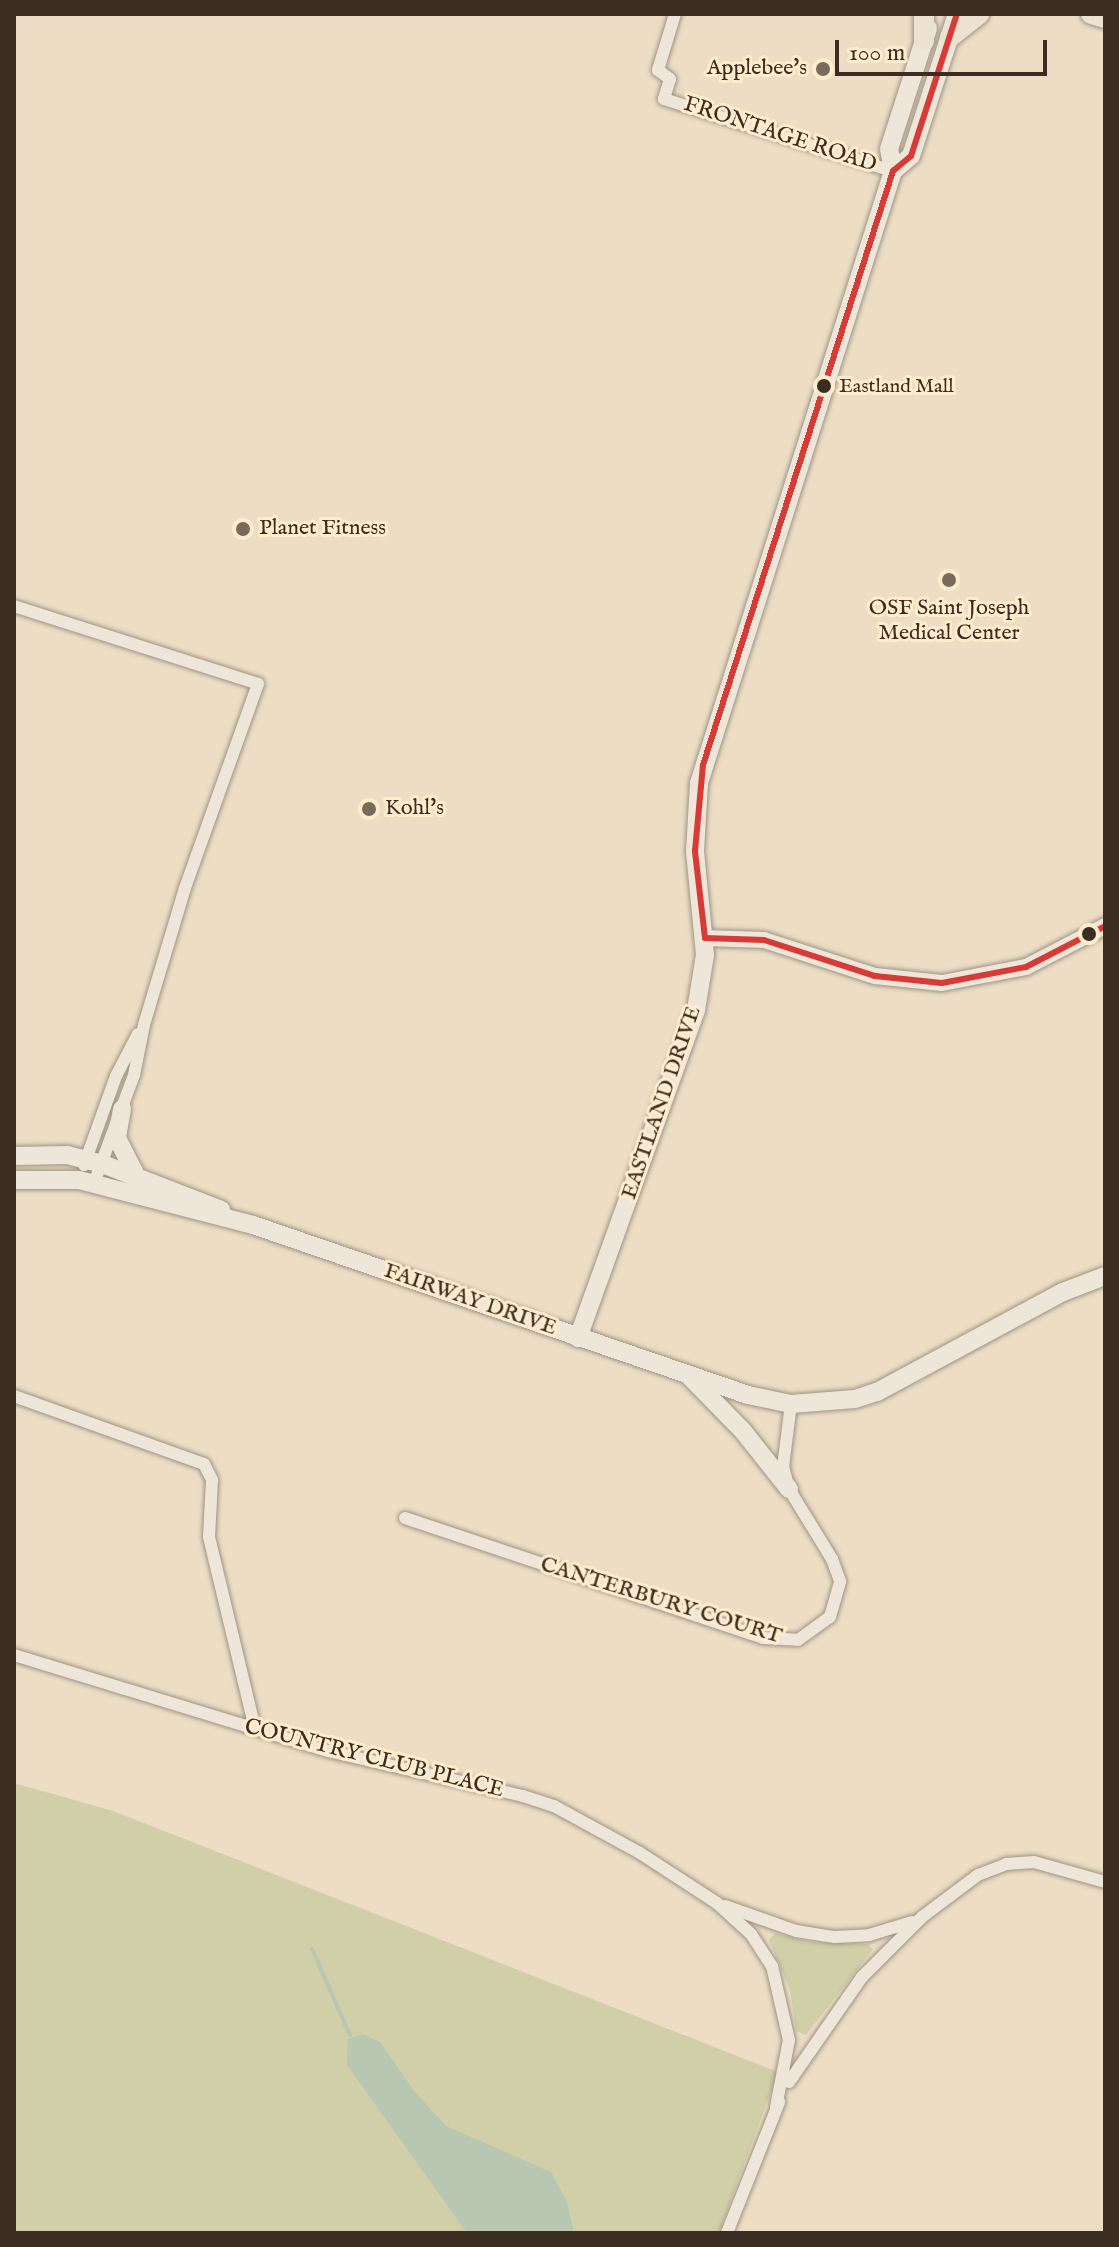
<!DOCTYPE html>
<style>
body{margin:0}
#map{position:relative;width:1119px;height:2247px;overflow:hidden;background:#ecddc4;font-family:"IM FELL English",serif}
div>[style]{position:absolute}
.green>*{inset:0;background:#d0cfa7}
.water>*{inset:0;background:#b7c7b2}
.stream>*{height:4px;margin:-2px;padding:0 2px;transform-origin:2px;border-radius:2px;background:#b7c7b2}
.roads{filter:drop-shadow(0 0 2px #9e9485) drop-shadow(0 0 2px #9e9485)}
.minor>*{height:12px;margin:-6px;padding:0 6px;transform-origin:6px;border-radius:6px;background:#eee6d9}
.tertiary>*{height:16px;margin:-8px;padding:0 8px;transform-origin:8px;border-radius:8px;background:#eee6d9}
.secondary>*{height:18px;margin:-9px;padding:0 9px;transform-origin:9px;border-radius:9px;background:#eee6d9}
.trunk>*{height:20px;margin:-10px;padding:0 10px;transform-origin:10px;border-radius:10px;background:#ebe2d2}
.bus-1>*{height:6px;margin:-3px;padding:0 3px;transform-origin:3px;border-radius:3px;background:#d83b35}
.dots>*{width:22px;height:22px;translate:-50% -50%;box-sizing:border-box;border:4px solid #feeccd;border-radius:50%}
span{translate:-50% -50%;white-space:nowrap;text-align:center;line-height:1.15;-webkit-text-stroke:6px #feeccd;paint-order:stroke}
.bus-label{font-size:20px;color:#3b2d21}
.left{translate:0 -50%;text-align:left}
.poi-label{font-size:22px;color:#3b2d21}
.right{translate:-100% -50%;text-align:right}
.street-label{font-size:22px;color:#3b2d21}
.frame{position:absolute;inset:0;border:16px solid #3b2d21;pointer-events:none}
.scale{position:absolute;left:835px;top:40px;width:212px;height:36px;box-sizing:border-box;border:4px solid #3b2d21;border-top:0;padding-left:10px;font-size:24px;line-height:28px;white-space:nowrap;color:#3b2d21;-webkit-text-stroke:6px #feeccd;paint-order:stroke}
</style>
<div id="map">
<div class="green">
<div style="clip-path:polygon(14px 1783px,113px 1811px,778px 2072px,719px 2233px,14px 2233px)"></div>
<div style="clip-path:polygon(775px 1933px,810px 1942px,868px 1944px,873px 1949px,806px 2035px,796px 2031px,790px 1990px,769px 1940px)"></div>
</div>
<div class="water">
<div style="clip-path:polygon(363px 2034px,380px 2042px,414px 2091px,446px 2126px,551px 2172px,567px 2202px,574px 2233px,467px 2233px,347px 2065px,348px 2039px)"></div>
</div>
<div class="stream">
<div style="left:312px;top:1949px;width:94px;rotate:66.2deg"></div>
</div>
<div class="roads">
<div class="minor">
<div style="left:675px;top:14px;width:59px;rotate:106.9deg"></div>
<div style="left:658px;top:70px;width:15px;rotate:37deg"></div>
<div style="left:670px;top:79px;width:21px;rotate:107deg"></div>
<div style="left:664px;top:99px;width:240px;rotate:17.5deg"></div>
<div style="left:14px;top:606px;width:256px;rotate:17.7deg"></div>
<div style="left:258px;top:684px;width:217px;rotate:109.7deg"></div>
<div style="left:185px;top:888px;width:143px;rotate:106.7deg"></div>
<div style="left:144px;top:1025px;width:51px;rotate:101.3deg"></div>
<div style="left:134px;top:1075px;width:115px;rotate:110.3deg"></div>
<div style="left:84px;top:1165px;width:95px;rotate:-70.2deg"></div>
<div style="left:116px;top:1076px;width:47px;rotate:-62.4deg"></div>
<div style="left:14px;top:1396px;width:202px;rotate:19.7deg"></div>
<div style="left:204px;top:1464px;width:18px;rotate:63deg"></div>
<div style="left:212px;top:1480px;width:57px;rotate:93deg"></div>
<div style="left:209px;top:1537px;width:197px;rotate:76.5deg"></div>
<div style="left:405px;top:1518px;width:378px;rotate:18.5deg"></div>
<div style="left:763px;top:1638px;width:35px;rotate:3deg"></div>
<div style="left:798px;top:1640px;width:39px;rotate:-36deg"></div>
<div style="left:830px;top:1617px;width:37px;rotate:-74deg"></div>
<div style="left:840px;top:1581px;width:23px;rotate:-110deg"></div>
<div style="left:832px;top:1559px;width:82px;rotate:-121.6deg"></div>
<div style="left:789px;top:1489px;width:23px;rotate:-105deg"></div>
<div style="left:783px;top:1467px;width:64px;rotate:-82.8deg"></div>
<div style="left:14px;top:1655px;width:328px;rotate:17deg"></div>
<div style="left:328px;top:1751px;width:200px;rotate:13deg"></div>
<div style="left:523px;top:1796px;width:33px;rotate:18deg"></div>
<div style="left:554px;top:1806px;width:98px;rotate:28.7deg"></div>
<div style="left:640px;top:1853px;width:92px;rotate:33deg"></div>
<div style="left:717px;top:1903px;width:46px;rotate:42.4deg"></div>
<div style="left:751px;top:1934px;width:38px;rotate:57deg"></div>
<div style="left:772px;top:1966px;width:76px;rotate:77.1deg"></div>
<div style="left:789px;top:2040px;width:68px;rotate:101deg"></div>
<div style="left:725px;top:1906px;width:75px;rotate:19.4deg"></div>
<div style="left:796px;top:1931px;width:39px;rotate:9deg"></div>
<div style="left:835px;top:1937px;width:34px;rotate:-3deg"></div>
<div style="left:869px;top:1935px;width:45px;rotate:-16.8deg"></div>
<div style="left:789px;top:2082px;width:128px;rotate:-55.2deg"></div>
<div style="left:862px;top:1977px;width:85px;rotate:-45deg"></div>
<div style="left:922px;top:1917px;width:70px;rotate:-36.9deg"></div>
<div style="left:978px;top:1875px;width:30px;rotate:-21deg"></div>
<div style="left:1006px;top:1864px;width:28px;rotate:-4deg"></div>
<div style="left:1034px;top:1862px;width:74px;rotate:15.7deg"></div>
<div style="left:727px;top:2233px;width:141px;rotate:-68.3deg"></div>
</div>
<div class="tertiary">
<div style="left:705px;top:938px;width:59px;rotate:1.9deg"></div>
<div style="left:764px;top:940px;width:117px;rotate:18deg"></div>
<div style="left:875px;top:976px;width:67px;rotate:6deg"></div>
<div style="left:942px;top:983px;width:86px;rotate:-10.8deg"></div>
<div style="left:1026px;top:967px;width:89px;rotate:-27.4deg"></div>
</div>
<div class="secondary">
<div style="left:893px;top:171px;width:23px;rotate:-40deg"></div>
<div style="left:911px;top:156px;width:149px;rotate:-72.1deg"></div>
<div style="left:122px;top:1109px;width:29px;rotate:100deg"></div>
<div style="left:117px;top:1138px;width:39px;rotate:63deg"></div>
<div style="left:14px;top:1156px;width:53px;rotate:-1.1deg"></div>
<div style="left:67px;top:1155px;width:34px;rotate:14deg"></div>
<div style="left:100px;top:1163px;width:130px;rotate:21.2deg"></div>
<div style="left:14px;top:1180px;width:65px"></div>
<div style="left:79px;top:1180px;width:180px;rotate:14.5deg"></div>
<div style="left:253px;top:1225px;width:523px;rotate:18.95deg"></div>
<div style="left:748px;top:1395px;width:44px;rotate:11.8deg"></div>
<div style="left:791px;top:1404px;width:64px;rotate:-4.5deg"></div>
<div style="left:855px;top:1399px;width:23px;rotate:-18deg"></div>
<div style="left:877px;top:1392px;width:211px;rotate:-28.3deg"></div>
<div style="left:1063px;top:1292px;width:45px;rotate:-20.9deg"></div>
<div style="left:578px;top:1338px;width:349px;rotate:-70.2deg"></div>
<div style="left:696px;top:1010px;width:56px;rotate:-80.7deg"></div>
<div style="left:705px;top:955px;width:104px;rotate:-95.5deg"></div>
<div style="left:695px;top:851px;width:68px;rotate:-86.6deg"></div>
<div style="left:699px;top:783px;width:642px;rotate:-72.41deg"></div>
<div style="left:893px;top:171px;width:22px;rotate:-100deg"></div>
<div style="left:889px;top:149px;width:127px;rotate:-72.1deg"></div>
<div style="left:690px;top:1377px;width:76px;rotate:45.5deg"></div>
<div style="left:743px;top:1431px;width:74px;rotate:51.6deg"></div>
</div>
<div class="trunk">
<div style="left:1091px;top:14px;width:15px;rotate:16deg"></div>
<div style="left:950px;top:37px;width:37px;rotate:-38deg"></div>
<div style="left:924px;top:41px;width:27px;rotate:-90deg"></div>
</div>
</div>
<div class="bus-1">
<div style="left:705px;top:938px;width:88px;rotate:-96.6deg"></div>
<div style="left:695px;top:851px;width:86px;rotate:-84.7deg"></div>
<div style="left:703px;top:765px;width:624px;rotate:-72.26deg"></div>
<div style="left:893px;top:171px;width:23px;rotate:-40deg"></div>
<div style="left:911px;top:156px;width:149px;rotate:-72.1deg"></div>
<div style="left:705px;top:938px;width:59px;rotate:1.9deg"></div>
<div style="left:764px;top:940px;width:117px;rotate:18deg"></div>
<div style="left:875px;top:976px;width:67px;rotate:6deg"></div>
<div style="left:942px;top:983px;width:86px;rotate:-10.8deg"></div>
<div style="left:1026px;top:967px;width:89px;rotate:-27.4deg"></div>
</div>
<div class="dots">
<div style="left:823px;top:69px;background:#796b5a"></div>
<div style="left:824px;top:386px;background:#3b2d21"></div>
<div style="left:243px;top:529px;background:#796b5a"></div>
<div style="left:949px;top:580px;background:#796b5a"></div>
<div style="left:369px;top:809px;background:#796b5a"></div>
<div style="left:1089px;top:934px;background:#3b2d21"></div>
</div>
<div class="bus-label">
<span class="left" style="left:839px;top:386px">Eastland Mall</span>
</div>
<div class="poi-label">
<span class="right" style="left:807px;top:69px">Applebee's</span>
<span class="left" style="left:259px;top:529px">Planet Fitness</span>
<span style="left:949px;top:621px">OSF Saint Joseph<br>Medical Center</span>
<span class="left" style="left:385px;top:809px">Kohl's</span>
</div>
<div class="street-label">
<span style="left:780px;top:135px;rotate:18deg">FRONTAGE ROAD</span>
<span style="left:662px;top:1103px;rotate:-71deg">EASTLAND DRIVE</span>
<span style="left:470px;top:1300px;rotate:19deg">FAIRWAY DRIVE</span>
<span style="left:661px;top:1601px;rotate:17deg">CANTERBURY COURT</span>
<span style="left:374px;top:1759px;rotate:14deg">COUNTRY CLUB PLACE</span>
</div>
<div class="frame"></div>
<div class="scale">100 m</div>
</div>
